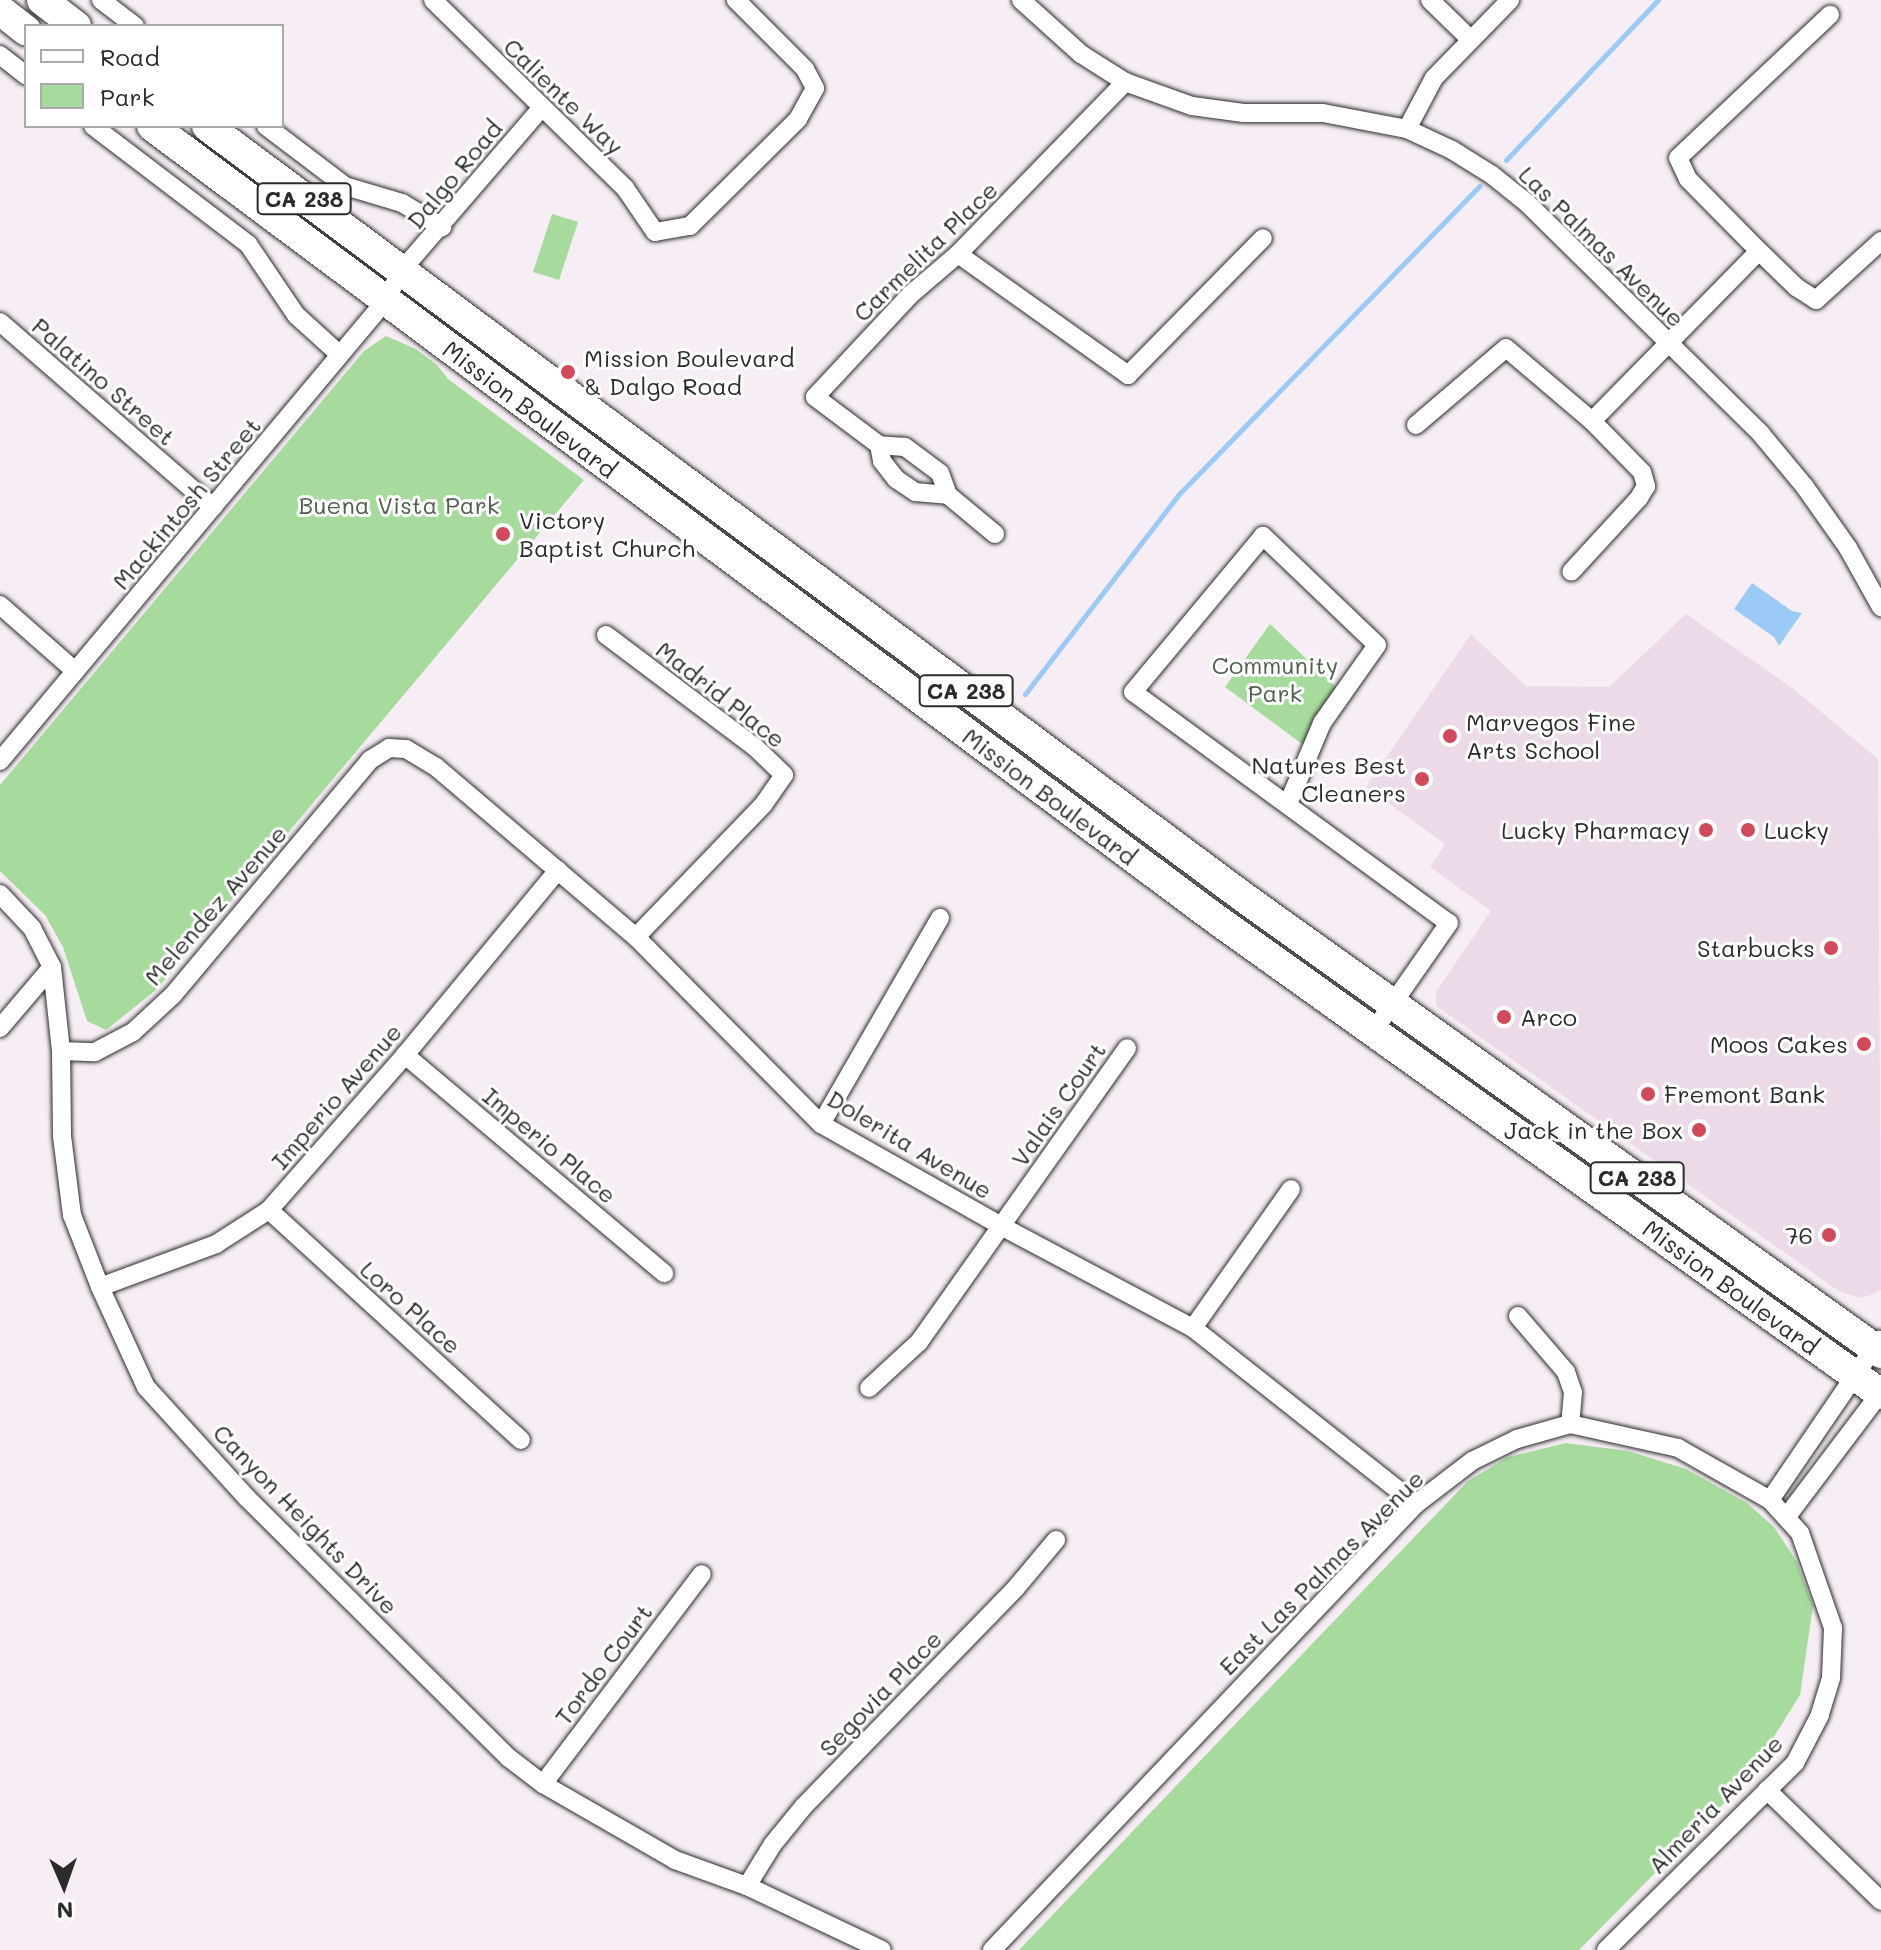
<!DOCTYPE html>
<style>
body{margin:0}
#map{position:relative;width:1881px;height:1950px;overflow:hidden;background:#f7eef5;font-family:Mali,sans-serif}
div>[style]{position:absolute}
.built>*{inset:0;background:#eddae9}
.green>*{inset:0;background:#a7da9d}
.water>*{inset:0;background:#9bcaf6}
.stream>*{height:5px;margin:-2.5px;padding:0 2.5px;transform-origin:2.5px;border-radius:2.5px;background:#9bcaf6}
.roads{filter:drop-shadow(0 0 2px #2b2b2b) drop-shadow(0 0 2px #2b2b2b)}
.minor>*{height:18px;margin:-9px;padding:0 9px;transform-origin:9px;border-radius:9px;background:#fff}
.primary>*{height:30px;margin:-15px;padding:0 15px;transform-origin:15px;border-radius:15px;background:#fff}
.dots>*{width:22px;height:22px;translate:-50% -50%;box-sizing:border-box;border:4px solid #fff;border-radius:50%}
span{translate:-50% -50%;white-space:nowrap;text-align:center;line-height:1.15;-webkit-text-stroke:6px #fff;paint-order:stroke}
.shield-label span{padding:2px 6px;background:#fff;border:2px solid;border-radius:6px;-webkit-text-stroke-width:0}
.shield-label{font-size:22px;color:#2b2b2b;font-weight:700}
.street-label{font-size:24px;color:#2b2b2b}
.poi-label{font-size:24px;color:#2b2b2b}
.left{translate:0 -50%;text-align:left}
.right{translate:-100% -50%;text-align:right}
.park-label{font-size:24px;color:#50604d}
.legend{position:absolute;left:24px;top:24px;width:260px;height:104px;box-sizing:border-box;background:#fff;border:2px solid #aaa;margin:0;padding:10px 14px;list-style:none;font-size:24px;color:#2b2b2b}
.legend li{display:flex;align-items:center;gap:16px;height:40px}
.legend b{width:40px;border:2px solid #aaa}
.north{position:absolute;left:24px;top:1846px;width:80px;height:80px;-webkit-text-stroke:6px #fff;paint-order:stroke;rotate:178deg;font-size:22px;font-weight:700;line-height:32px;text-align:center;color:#2b2b2b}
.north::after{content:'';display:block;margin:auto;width:28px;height:36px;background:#2b2b2b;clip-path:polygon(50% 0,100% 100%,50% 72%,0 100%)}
</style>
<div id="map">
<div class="built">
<div style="clip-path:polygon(1686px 614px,1795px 690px,1878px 759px,1881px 1290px,1871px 1295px,1861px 1298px,1840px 1292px,1442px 1010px,1436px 1005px,1436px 992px,1491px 911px,1430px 867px,1445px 844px,1366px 787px,1471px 634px,1526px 686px,1609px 687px)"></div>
</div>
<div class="green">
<div style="clip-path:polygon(552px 214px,578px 222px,559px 280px,533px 272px)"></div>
<div style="clip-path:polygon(386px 336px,416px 349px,437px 365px,448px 379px,584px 480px,156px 990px,106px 1030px,87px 1021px,63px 947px,45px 915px,0 871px,0 785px,364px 351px)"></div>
<div style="clip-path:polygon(1270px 624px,1342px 693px,1310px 750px,1225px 687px)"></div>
<div style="clip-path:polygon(1566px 1443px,1628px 1451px,1686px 1469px,1747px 1503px,1774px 1527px,1797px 1562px,1813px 1606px,1800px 1695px,1747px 1780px,1579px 1950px,1019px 1950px,1468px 1481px,1508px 1457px)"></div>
</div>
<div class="water">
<div style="clip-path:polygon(1752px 583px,1792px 611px,1802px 613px,1779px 646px,1774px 637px,1734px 609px)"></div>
</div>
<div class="stream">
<div style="left:1506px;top:160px;width:221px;rotate:-46.5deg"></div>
<div style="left:1025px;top:694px;width:251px;rotate:-52.4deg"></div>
<div style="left:1178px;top:495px;width:432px;rotate:-45.7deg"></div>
</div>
<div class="roads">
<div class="minor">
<div style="left:101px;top:0;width:43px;rotate:37.4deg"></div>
<div style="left:433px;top:0;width:269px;rotate:44.4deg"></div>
<div style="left:625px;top:188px;width:53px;rotate:55.7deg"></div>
<div style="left:655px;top:232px;width:36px;rotate:-10deg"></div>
<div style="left:690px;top:226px;width:152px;rotate:-44.7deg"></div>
<div style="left:798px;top:119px;width:35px;rotate:-61deg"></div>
<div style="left:815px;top:88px;width:21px;rotate:-118deg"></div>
<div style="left:805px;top:69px;width:98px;rotate:-135deg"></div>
<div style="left:1021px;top:0;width:81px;rotate:42deg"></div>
<div style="left:1081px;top:54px;width:52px;rotate:32.5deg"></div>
<div style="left:1125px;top:82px;width:71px;rotate:19.7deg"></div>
<div style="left:1192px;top:106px;width:52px;rotate:7.7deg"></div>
<div style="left:1244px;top:113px;width:79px"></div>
<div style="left:1323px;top:113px;width:86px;rotate:10.8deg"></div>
<div style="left:1407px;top:129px;width:50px;rotate:25deg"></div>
<div style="left:1452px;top:150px;width:47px;rotate:32deg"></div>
<div style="left:1492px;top:175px;width:45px;rotate:38.7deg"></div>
<div style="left:1527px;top:203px;width:329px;rotate:44.6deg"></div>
<div style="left:1761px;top:434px;width:69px;rotate:50.3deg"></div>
<div style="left:1805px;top:487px;width:75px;rotate:54.8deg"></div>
<div style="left:1848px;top:548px;width:68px;rotate:60.8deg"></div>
<div style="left:1430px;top:0;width:57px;rotate:44.3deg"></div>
<div style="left:0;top:55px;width:33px;rotate:38deg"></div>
<div style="left:93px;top:126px;width:195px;rotate:37.3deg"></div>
<div style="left:248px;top:244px;width:86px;rotate:55.9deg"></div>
<div style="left:296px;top:315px;width:59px;rotate:42.3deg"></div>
<div style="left:266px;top:126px;width:99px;rotate:37.2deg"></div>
<div style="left:345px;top:186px;width:59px;rotate:16.6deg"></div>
<div style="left:402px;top:203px;width:47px;rotate:31deg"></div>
<div style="left:1407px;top:129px;width:58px;rotate:-62.1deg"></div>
<div style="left:1434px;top:78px;width:109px;rotate:-45.7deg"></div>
<div style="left:1759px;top:251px;width:101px;rotate:-134.6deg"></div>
<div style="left:1688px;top:179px;width:23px;rotate:-115deg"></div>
<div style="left:1678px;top:158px;width:209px;rotate:-43.3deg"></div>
<div style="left:958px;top:254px;width:209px;rotate:35.4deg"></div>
<div style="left:1128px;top:375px;width:192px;rotate:-45.4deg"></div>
<div style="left:0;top:322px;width:282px;rotate:41deg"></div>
<div style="left:1592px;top:421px;width:238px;rotate:-45.5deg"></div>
<div style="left:1759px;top:251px;width:52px;rotate:44.2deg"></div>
<div style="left:1796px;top:287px;width:24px;rotate:33deg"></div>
<div style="left:1816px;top:300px;width:88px;rotate:-42.2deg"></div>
<div style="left:1416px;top:425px;width:118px;rotate:-40.5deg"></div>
<div style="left:1506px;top:348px;width:113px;rotate:40.3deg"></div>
<div style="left:1592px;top:421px;width:71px;rotate:45.6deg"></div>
<div style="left:1642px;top:472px;width:15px;rotate:74deg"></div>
<div style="left:1646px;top:486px;width:14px;rotate:120deg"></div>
<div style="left:1639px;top:498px;width:100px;rotate:132.6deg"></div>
<div style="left:879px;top:445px;width:16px;rotate:79deg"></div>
<div style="left:882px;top:461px;width:23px;rotate:52deg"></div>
<div style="left:896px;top:479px;width:23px;rotate:34deg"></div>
<div style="left:915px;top:492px;width:33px;rotate:5deg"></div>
<div style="left:995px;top:534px;width:61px;rotate:-140.3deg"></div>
<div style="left:948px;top:495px;width:23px;rotate:-110deg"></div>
<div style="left:940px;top:473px;width:44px;rotate:-143.4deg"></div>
<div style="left:905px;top:447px;width:26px;rotate:-176deg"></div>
<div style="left:879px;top:445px;width:80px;rotate:-143.1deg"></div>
<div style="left:815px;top:397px;width:139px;rotate:-47deg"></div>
<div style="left:910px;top:295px;width:63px;rotate:-40.5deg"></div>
<div style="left:958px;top:254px;width:240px;rotate:-45.8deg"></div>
<div style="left:0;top:605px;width:100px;rotate:41.3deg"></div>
<div style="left:606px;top:635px;width:188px;rotate:37deg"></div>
<div style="left:756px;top:748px;width:39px;rotate:44deg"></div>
<div style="left:784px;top:775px;width:37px;rotate:125deg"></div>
<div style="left:763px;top:805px;width:183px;rotate:133.9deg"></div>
<div style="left:0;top:761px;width:600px;rotate:-50.07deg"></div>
<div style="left:385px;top:301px;width:35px;rotate:-61deg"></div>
<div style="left:402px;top:270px;width:215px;rotate:-49.3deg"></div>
<div style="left:1288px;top:804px;width:88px;rotate:-67.2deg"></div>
<div style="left:1322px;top:723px;width:95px;rotate:-54.8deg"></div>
<div style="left:1377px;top:645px;width:158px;rotate:-136.3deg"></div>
<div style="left:1263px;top:536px;width:203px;rotate:129.8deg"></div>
<div style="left:1133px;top:692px;width:391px;rotate:36.2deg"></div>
<div style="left:1449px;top:923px;width:133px;rotate:124.9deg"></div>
<div style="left:0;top:894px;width:47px;rotate:46.7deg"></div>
<div style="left:32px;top:928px;width:44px;rotate:62.9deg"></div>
<div style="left:52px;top:967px;width:84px;rotate:83.9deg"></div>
<div style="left:61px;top:1051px;width:85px;rotate:89.3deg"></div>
<div style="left:62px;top:1136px;width:80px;rotate:82.8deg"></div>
<div style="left:72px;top:1215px;width:77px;rotate:68.7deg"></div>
<div style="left:100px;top:1287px;width:110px;rotate:65.3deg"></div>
<div style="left:146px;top:1387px;width:150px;rotate:47.7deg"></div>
<div style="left:247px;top:1498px;width:369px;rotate:44.8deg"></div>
<div style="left:509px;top:1758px;width:43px;rotate:37.4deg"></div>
<div style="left:543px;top:1784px;width:152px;rotate:29.9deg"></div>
<div style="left:675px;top:1860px;width:77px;rotate:19.9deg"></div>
<div style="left:747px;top:1886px;width:149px;rotate:25.4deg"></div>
<div style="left:0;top:1028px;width:80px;rotate:-49.6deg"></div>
<div style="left:61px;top:1051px;width:34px;rotate:2deg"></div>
<div style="left:95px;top:1052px;width:43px;rotate:-27.8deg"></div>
<div style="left:133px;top:1032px;width:54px;rotate:-42.8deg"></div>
<div style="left:173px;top:995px;width:307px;rotate:-50deg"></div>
<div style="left:370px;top:760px;width:22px;rotate:-32deg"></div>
<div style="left:389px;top:748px;width:17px;rotate:3deg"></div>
<div style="left:406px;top:749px;width:35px;rotate:31deg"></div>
<div style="left:436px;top:767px;width:262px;rotate:40.4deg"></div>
<div style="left:636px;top:937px;width:263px;rotate:45.3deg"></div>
<div style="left:821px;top:1124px;width:207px;rotate:29.5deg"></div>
<div style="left:1001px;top:1226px;width:217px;rotate:28deg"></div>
<div style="left:1193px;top:1328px;width:284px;rotate:38.3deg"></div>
<div style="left:405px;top:1055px;width:339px;rotate:40.1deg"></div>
<div style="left:821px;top:1124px;width:238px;rotate:-60deg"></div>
<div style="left:269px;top:1210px;width:341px;rotate:42.4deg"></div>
<div style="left:100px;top:1287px;width:124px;rotate:-20.3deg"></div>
<div style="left:216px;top:1244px;width:63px;rotate:-32.7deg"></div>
<div style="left:269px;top:1210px;width:206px;rotate:-48.7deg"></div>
<div style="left:405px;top:1055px;width:240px;rotate:-50.4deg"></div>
<div style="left:1518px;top:1316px;width:74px;rotate:49.4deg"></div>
<div style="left:1566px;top:1372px;width:21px;rotate:71deg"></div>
<div style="left:1573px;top:1392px;width:32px;rotate:95deg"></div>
<div style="left:1193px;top:1328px;width:170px;rotate:-54.8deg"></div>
<div style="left:869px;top:1388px;width:68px;rotate:-42.6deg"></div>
<div style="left:919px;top:1342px;width:360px;rotate:-54.7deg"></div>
<div style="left:1770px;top:1500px;width:194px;rotate:-55.7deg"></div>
<div style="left:1788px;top:1515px;width:154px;rotate:-52.9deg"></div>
<div style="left:543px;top:1784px;width:263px;rotate:-52.9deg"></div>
<div style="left:1767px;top:1790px;width:159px;rotate:44.2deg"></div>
<div style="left:747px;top:1886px;width:49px;rotate:-58.2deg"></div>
<div style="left:773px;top:1844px;width:49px;rotate:-50.8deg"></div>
<div style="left:804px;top:1806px;width:303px;rotate:-45.8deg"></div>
<div style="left:1015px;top:1589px;width:64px;rotate:-50.1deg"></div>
<div style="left:992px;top:1950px;width:615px;rotate:-46.45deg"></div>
<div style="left:1416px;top:1504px;width:71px;rotate:-37.5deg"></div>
<div style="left:1472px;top:1461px;width:50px;rotate:-26.1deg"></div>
<div style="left:1517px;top:1439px;width:55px;rotate:-15.8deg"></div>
<div style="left:1570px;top:1424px;width:111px;rotate:12.5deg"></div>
<div style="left:1678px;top:1448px;width:106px;rotate:29.5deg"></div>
<div style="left:1770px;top:1500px;width:45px;rotate:47.7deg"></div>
<div style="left:1800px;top:1533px;width:101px;rotate:70.8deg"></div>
<div style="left:1833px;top:1628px;width:50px;rotate:92.3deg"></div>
<div style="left:1831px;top:1678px;width:39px;rotate:107deg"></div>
<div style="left:1820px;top:1715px;width:54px;rotate:117.5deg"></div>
<div style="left:1795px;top:1763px;width:266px;rotate:135.3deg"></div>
</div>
<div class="primary">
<div style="left:42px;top:0;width:43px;rotate:37.4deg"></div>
<div style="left:0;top:10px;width:33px;rotate:38deg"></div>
<div style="left:152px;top:126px;width:1327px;rotate:36.7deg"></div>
<div style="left:1216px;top:919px;width:817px;rotate:35.54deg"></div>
<div style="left:207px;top:126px;width:1295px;rotate:36.65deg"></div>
<div style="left:1246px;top:899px;width:781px;rotate:35.56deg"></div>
</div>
</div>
<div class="dots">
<div style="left:568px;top:372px;background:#d1495b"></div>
<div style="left:503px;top:534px;background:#d1495b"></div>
<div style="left:1450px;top:736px;background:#d1495b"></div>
<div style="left:1422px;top:779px;background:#d1495b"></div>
<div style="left:1706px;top:830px;background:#d1495b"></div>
<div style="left:1748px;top:830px;background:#d1495b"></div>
<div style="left:1831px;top:948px;background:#d1495b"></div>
<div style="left:1504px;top:1017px;background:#d1495b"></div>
<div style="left:1864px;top:1044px;background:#d1495b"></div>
<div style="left:1648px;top:1094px;background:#d1495b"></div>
<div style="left:1699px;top:1130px;background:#d1495b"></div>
<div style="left:1829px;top:1235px;background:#d1495b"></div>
</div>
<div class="shield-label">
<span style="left:304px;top:199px">CA 238</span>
<span style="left:966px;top:691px">CA 238</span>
<span style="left:1637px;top:1178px">CA 238</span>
</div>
<div class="street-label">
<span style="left:564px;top:96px;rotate:44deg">Caliente Way</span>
<span style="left:454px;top:174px;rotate:-50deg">Dalgo Road</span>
<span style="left:1602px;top:246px;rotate:44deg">Las Palmas Avenue</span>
<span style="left:925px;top:251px;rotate:-44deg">Carmelita Place</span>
<span style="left:104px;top:381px;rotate:41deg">Palatino Street</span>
<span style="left:530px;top:409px;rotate:37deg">Mission Boulevard</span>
<span style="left:186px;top:503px;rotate:-50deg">Mackintosh Street</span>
<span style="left:721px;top:694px;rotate:38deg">Madrid Place</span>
<span style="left:1050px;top:796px;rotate:37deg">Mission Boulevard</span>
<span style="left:215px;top:905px;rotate:-49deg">Melendez Avenue</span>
<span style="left:336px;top:1096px;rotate:-49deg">Imperio Avenue</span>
<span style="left:1058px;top:1104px;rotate:-55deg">Valais Court</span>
<span style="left:910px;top:1144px;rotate:31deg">Dolerita Avenue</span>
<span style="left:550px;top:1145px;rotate:40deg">Imperio Place</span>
<span style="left:1731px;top:1287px;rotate:36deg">Mission Boulevard</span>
<span style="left:411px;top:1307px;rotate:42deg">Loro Place</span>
<span style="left:306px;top:1519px;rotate:46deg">Canyon Heights Drive</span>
<span style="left:1321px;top:1572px;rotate:-45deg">East Las Palmas Avenue</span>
<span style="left:603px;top:1664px;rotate:-53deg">Tordo Court</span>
<span style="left:880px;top:1693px;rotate:-46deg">Segovia Place</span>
<span style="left:1715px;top:1804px;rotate:-46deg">Almeria Avenue</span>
</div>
<div class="poi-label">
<span class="left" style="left:584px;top:372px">Mission Boulevard<br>&amp; Dalgo Road</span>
<span class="left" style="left:519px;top:534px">Victory<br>Baptist Church</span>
<span class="left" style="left:1466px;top:736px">Marvegos Fine<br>Arts School</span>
<span class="right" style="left:1406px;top:779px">Natures Best<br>Cleaners</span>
<span class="right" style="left:1690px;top:830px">Lucky Pharmacy</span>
<span class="left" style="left:1764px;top:830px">Lucky</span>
<span class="right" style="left:1815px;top:948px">Starbucks</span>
<span class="left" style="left:1520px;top:1017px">Arco</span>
<span class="right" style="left:1848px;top:1044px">Moos Cakes</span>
<span class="left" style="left:1664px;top:1094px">Fremont Bank</span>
<span class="right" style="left:1683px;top:1130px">Jack in the Box</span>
<span class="right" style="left:1813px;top:1235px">76</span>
</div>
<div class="park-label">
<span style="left:399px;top:505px">Buena Vista Park</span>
<span style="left:1275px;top:679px">Community<br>Park</span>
</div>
<ul class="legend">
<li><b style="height:10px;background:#fff"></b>Road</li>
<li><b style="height:22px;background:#a7da9d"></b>Park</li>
</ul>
<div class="north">N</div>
</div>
